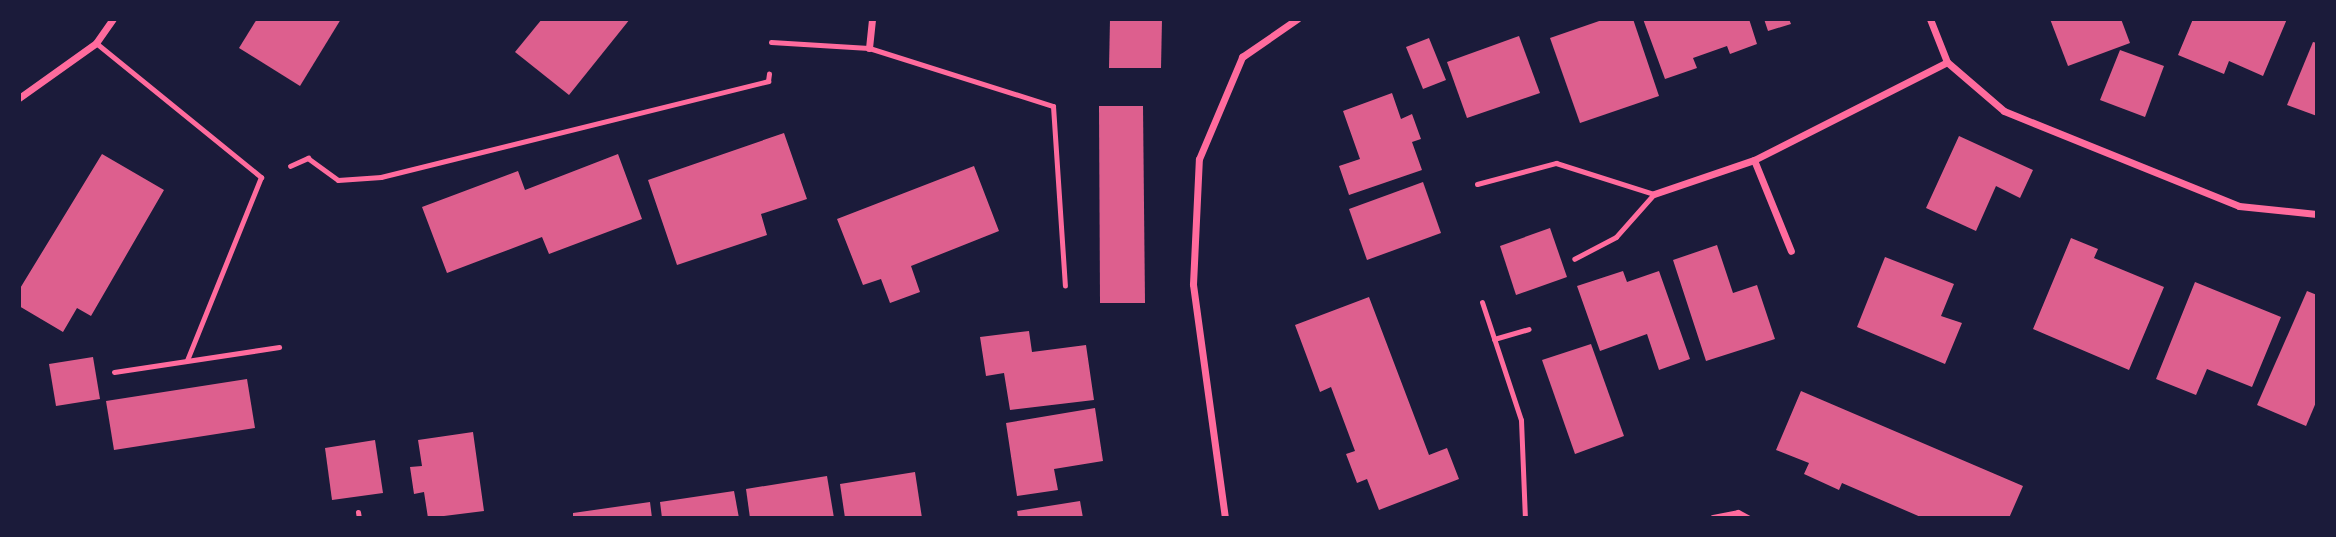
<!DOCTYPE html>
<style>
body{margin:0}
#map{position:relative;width:2336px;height:537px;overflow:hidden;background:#1b1b3a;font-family:"Archivo Narrow",sans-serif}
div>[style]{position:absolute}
.building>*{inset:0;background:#dd5f8e}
.path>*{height:4.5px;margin:-2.25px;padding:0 2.25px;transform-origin:2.25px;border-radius:2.25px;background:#ff6b9d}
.service>*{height:5px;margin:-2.5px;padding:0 2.5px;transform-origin:2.5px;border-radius:2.5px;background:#ff6b9d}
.minor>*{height:7px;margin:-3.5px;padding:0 3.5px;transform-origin:3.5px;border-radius:3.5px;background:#ff6b9d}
span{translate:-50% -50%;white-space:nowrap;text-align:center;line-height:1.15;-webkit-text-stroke:7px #1b1b3a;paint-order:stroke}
.frame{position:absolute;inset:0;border:21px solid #1b1b3a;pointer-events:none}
</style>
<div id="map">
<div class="building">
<div style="clip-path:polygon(257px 19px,341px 19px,300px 86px,239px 48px)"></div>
<div style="clip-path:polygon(542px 19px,630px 19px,569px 95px,515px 52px)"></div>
<div style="clip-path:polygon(1110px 19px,1162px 19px,1161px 68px,1109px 68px)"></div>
<div style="clip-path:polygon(1605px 19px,1633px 19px,1659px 96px,1580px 123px,1550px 38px)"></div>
<div style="clip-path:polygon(1643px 19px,1749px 19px,1757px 44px,1730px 54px,1727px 46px,1693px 58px,1697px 68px,1665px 79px)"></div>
<div style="clip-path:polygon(1764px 19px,1789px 19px,1791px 24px,1768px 31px)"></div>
<div style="clip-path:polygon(2050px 19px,2121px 19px,2130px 43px,2068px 66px)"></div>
<div style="clip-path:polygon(2193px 19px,2287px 19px,2263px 76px,2229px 61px,2224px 74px,2178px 55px)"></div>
<div style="clip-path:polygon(1519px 36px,1540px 93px,1467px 118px,1447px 62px)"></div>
<div style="clip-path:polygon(1429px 38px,1446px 80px,1423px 89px,1406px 47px)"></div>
<div style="clip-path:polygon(2313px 42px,2317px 43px,2317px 116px,2287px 105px)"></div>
<div style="clip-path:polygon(2120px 50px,2164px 66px,2145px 117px,2100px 100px)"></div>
<div style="clip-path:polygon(1392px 93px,1401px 119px,1412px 114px,1421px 139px,1412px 142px,1422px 170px,1349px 195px,1339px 166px,1360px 159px,1343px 111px)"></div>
<div style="clip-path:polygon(1099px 106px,1143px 106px,1145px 303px,1100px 303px)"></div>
<div style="clip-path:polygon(784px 133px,807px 199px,761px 214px,767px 235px,677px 265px,648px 180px)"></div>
<div style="clip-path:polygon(1959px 136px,2033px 170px,2020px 198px,1996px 186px,1976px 231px,1926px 208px)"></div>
<div style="clip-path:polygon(102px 154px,164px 190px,91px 316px,77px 308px,63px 332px,19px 306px,19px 290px)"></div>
<div style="clip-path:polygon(618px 154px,642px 219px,549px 254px,542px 237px,447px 273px,422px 207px,518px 171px,525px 190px)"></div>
<div style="clip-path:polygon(974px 166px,999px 231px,911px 266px,920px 292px,890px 303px,881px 279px,863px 285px,837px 219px)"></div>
<div style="clip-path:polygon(1423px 182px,1441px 233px,1367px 260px,1349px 209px)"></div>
<div style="clip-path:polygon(1550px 228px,1567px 277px,1516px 295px,1500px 246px)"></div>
<div style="clip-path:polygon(2071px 238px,2098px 249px,2094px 258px,2164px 287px,2129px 370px,2033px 329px)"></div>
<div style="clip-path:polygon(1717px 245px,1733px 293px,1757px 285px,1775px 339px,1706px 361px,1673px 260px)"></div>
<div style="clip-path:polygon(1885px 257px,1954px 284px,1941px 316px,1962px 323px,1945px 364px,1857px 327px)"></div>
<div style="clip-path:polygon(1623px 271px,1627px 282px,1659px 271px,1690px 359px,1659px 370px,1647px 334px,1600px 351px,1577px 286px)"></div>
<div style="clip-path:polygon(2195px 282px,2281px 317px,2252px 387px,2207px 369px,2196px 395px,2156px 379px)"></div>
<div style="clip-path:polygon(2307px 291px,2317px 295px,2317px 400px,2306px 426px,2257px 405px)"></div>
<div style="clip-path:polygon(1369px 297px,1429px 455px,1447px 448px,1459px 479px,1379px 510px,1367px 479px,1357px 483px,1346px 454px,1355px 451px,1331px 387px,1320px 392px,1295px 325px)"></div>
<div style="clip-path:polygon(1029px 331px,1032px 352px,1086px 345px,1094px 400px,1010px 410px,1004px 373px,986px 376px,980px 337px)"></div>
<div style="clip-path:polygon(1591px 344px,1624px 436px,1575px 454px,1542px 360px)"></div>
<div style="clip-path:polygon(93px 357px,100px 399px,56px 406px,49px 364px)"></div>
<div style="clip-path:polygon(247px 379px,255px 428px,114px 450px,106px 401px)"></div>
<div style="clip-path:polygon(1801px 391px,2023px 486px,2009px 518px,1923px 518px,1842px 483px,1839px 490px,1804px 474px,1809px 463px,1776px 450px)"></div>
<div style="clip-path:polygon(1095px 408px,1103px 461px,1054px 469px,1058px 490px,1017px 496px,1006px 423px)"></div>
<div style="clip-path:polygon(473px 432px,484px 511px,428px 518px,424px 492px,414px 494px,410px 467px,422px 466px,418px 440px)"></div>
<div style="clip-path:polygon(375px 440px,383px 493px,332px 500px,325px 448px)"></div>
<div style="clip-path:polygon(915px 472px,922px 518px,845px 518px,840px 484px)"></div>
<div style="clip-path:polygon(827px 476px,834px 518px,750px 518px,746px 489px)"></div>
<div style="clip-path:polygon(734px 491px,739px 518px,662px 518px,660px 502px)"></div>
<div style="clip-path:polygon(1080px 501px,1083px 518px,1018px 518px,1017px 511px)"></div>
<div style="clip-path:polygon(650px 502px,652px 518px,573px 518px,573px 513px)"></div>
</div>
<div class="path">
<div style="left:290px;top:166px;width:20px;rotate:-24deg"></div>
<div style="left:308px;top:158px;width:37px;rotate:36deg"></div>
<div style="left:338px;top:180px;width:43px;rotate:-4deg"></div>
<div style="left:381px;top:177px;width:399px;rotate:-13.9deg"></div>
<div style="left:768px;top:81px;width:7px;rotate:-82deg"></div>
</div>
<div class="service">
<div style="left:771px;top:42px;width:98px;rotate:3.5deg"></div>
<div style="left:869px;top:48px;width:193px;rotate:17.5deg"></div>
<div style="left:1053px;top:106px;width:180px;rotate:86.2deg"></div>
<div style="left:96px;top:43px;width:213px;rotate:39.1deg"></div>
<div style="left:261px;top:177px;width:197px;rotate:112deg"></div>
<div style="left:1477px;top:184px;width:82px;rotate:-14.9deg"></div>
<div style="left:1556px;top:163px;width:103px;rotate:17.6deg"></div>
<div style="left:1654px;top:194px;width:57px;rotate:131.5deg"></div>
<div style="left:1616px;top:237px;width:47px;rotate:152.4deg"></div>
<div style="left:1482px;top:302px;width:124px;rotate:71.7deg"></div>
<div style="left:1521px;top:420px;width:98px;rotate:87.7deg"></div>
<div style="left:1494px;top:339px;width:36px;rotate:-16deg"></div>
<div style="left:114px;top:372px;width:167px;rotate:-8.6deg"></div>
<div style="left:358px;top:512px;width:6px;rotate:81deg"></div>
</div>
<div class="minor">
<div style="left:1930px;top:19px;width:46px;rotate:68.4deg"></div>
<div style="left:1947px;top:62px;width:75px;rotate:40.7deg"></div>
<div style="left:2004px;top:111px;width:253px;rotate:22deg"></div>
<div style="left:2239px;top:206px;width:78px;rotate:5.9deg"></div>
<div style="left:869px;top:48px;width:29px;rotate:-84deg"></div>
<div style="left:19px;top:98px;width:95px;rotate:-35.5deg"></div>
<div style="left:96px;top:43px;width:29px;rotate:-55deg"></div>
<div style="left:1754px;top:160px;width:98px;rotate:67.9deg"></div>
<div style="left:1654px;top:194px;width:106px;rotate:-18.8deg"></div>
<div style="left:1754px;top:160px;width:216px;rotate:-26.9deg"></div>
<div style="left:1225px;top:518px;width:236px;rotate:-97.8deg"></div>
<div style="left:1193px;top:284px;width:125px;rotate:-87.3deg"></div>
<div style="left:1199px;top:159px;width:111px;rotate:-67.1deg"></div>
<div style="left:1242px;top:57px;width:67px;rotate:-34.6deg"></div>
<div style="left:1713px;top:518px;width:25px;rotate:-11deg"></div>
<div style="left:1738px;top:513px;width:10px;rotate:29deg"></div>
</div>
<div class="frame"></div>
</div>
